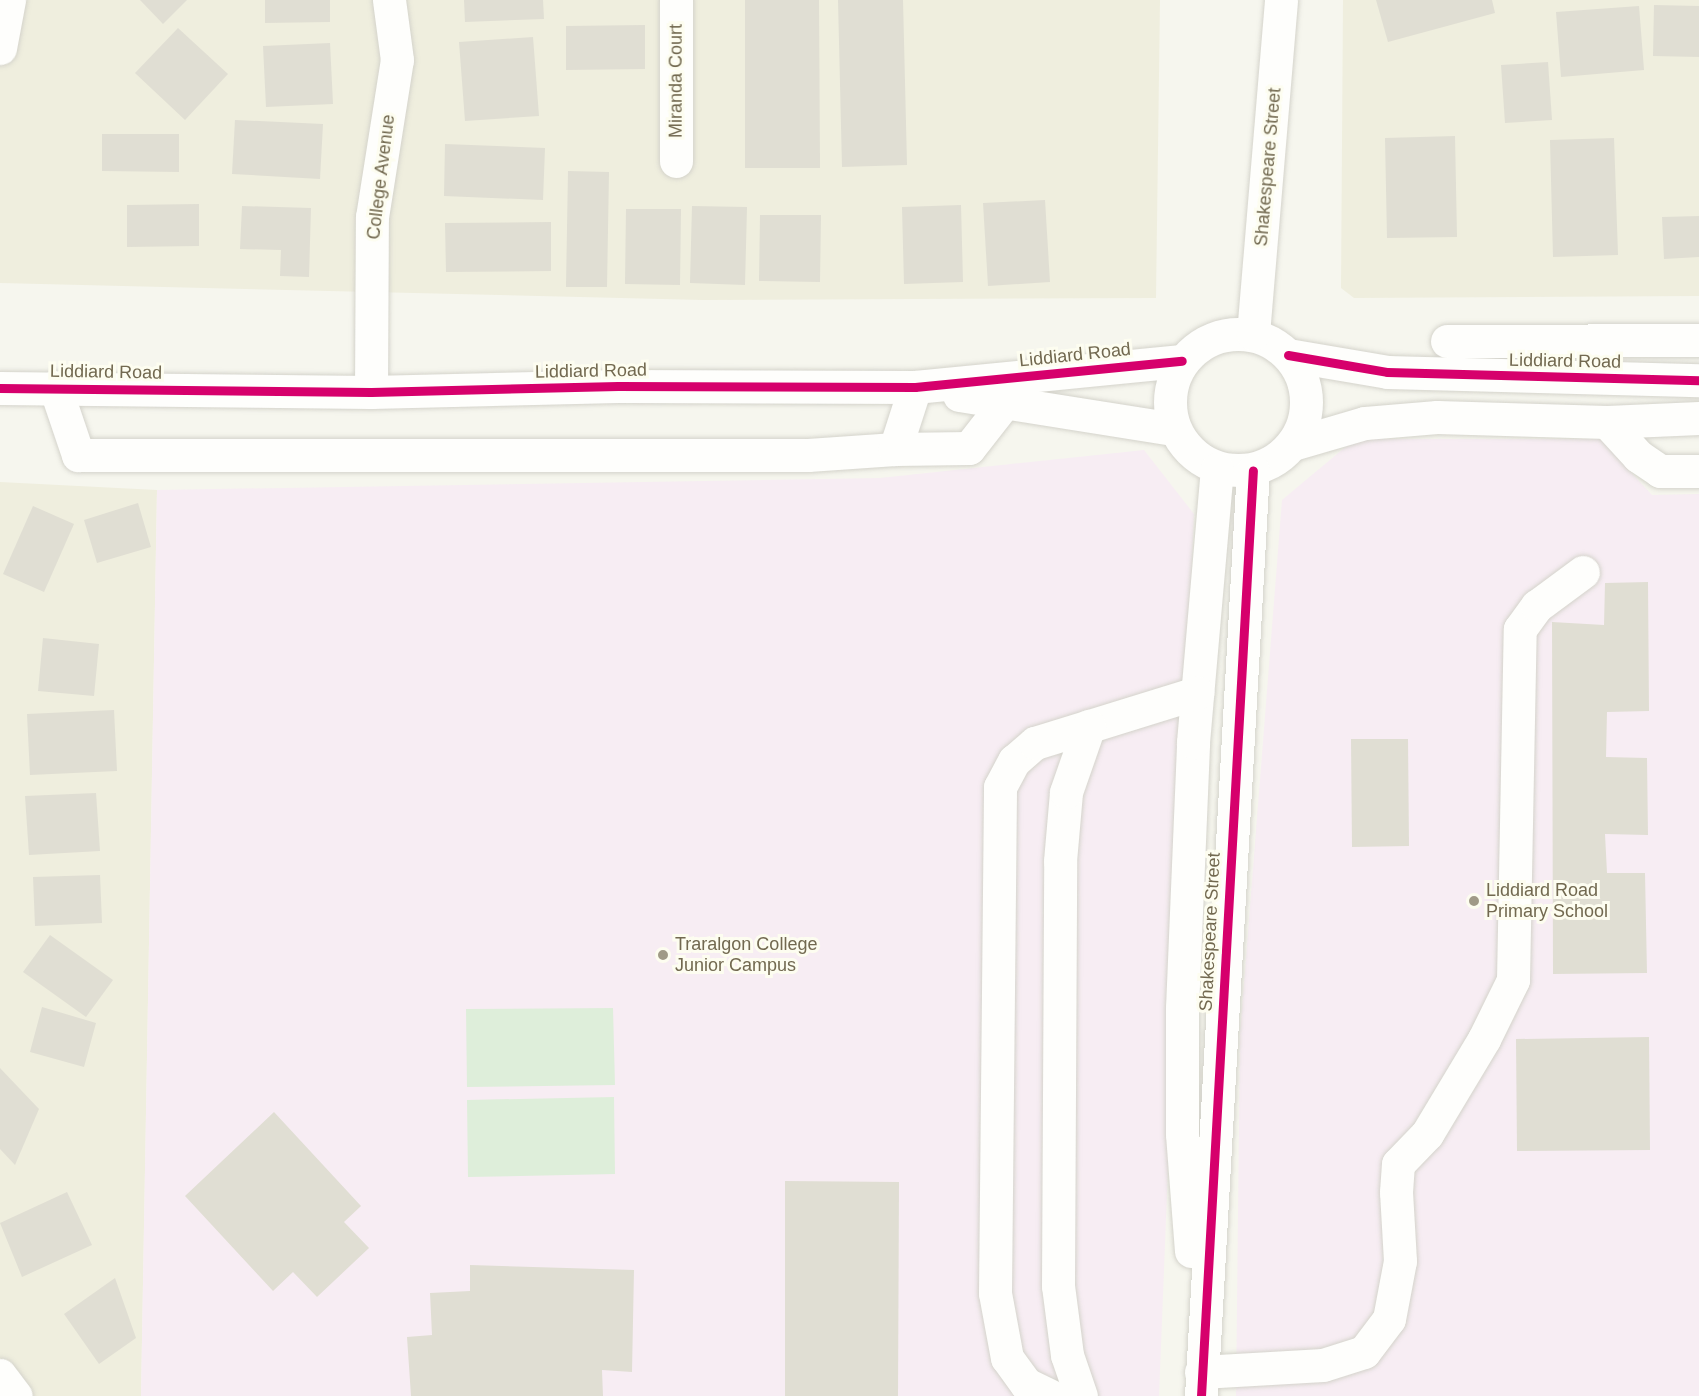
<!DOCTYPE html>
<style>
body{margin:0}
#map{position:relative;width:1699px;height:1396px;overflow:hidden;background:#f6f6ee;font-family:Arial,sans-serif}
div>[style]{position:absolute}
.residential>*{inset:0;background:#efeede}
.education>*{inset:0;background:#f7edf3}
.green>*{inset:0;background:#deeeda}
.building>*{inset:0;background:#e0ded3}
.roads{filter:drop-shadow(0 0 2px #d4d3cb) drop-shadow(0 0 2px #d4d3cb)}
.minor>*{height:33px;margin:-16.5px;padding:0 16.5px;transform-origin:16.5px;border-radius:16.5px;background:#fefefc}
.minor>.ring{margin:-16.5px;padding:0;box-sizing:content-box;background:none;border:33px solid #fefefc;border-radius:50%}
.cycleway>*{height:9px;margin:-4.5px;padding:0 4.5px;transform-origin:4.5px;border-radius:4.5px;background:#d6006c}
.dots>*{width:16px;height:16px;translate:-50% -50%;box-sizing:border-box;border:3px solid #fdfdf0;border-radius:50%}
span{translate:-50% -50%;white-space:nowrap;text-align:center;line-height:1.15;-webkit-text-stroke:6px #fdfdf0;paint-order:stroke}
.street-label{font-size:18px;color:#726950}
.poi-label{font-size:18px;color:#726950}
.left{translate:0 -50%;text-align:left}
</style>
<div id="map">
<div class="residential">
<div style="clip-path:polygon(0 0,1160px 0,1156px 298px,703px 300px,0 283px)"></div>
<div style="clip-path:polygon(1343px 0,1699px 0,1699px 296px,1354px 298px,1341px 288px)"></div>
<div style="clip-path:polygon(0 482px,157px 490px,141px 1396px,0 1396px)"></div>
</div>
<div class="education">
<div style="clip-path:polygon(1355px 439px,1600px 439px,1652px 495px,1699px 494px,1699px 1396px,1236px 1396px,1240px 1034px,1282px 500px)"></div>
<div style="clip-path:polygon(1144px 450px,1194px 514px,1159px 1396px,141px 1396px,157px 490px,880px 478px)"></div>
</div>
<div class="green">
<div style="clip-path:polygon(613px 1008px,615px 1085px,467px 1087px,466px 1009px)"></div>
<div style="clip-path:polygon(614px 1097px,615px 1174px,468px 1177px,467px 1100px)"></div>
</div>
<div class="building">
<div style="clip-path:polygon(140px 0,187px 0,163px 24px)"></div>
<div style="clip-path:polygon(265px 0,330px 0,330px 22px,265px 23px)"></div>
<div style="clip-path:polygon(464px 0,543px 0,544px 19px,465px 22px)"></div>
<div style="clip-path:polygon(745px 0,819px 0,820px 168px,745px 168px)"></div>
<div style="clip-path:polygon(838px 0,903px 0,907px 165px,842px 167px)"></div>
<div style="clip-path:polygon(1376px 0,1492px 0,1495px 13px,1388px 42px)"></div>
<div style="clip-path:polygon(1654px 5px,1699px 6px,1699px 57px,1653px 56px)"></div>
<div style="clip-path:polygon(1639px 6px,1644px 70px,1561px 77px,1556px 12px)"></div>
<div style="clip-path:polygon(645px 25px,645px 69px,566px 70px,566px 26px)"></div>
<div style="clip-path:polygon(178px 28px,228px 74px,185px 120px,135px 73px)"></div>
<div style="clip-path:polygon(533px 37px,539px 116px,465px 121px,459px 42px)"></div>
<div style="clip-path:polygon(330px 43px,333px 104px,266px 107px,263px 46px)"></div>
<div style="clip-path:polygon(1548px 62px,1552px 120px,1505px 123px,1501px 65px)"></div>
<div style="clip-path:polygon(235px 120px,323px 124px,320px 179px,232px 174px)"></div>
<div style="clip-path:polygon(102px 134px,179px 134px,179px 172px,102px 171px)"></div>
<div style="clip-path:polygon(1455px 136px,1457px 237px,1387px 238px,1385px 138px)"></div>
<div style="clip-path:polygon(1614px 138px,1618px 255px,1553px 257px,1550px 140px)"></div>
<div style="clip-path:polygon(445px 144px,545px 148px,543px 200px,444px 196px)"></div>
<div style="clip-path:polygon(568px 171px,609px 172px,607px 287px,566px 287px)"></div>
<div style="clip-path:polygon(1045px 200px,1050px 282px,988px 286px,983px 203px)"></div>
<div style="clip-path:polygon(199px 204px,199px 246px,127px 247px,127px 205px)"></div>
<div style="clip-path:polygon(961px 205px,963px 282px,904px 284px,902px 207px)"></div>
<div style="clip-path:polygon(242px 206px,311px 208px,309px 277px,280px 276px,281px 250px,240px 249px)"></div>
<div style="clip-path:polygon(692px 206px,747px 207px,745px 285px,690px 283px)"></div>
<div style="clip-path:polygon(626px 209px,681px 209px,680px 285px,625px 284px)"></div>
<div style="clip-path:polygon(760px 215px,821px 215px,820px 282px,759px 281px)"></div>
<div style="clip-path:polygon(1699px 216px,1699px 257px,1664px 259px,1662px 217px)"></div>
<div style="clip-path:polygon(551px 222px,551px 271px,446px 272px,445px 223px)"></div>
<div style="clip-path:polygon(138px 503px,151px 547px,97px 563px,84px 520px)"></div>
<div style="clip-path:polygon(33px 506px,74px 524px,44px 592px,3px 574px)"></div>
<div style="clip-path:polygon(1648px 582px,1649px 711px,1607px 712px,1606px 757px,1647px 758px,1648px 835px,1605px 834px,1607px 873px,1645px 873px,1647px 973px,1553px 974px,1552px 622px,1604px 625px,1605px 583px)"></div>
<div style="clip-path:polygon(43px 638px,99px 644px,94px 696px,38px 691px)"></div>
<div style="clip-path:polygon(114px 710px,117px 771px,30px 775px,27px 714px)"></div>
<div style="clip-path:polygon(1351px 739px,1408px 739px,1409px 846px,1352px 847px)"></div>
<div style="clip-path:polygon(96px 793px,100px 851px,29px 855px,25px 796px)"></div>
<div style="clip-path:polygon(100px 875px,102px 923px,35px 926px,33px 877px)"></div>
<div style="clip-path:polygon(50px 935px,113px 980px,86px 1017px,23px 972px)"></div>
<div style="clip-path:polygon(42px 1007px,96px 1023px,84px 1067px,30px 1052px)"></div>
<div style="clip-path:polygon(1649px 1037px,1650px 1150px,1517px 1151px,1516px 1039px)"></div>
<div style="clip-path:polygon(0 1068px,39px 1109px,15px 1165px,0 1149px)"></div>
<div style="clip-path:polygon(274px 1112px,361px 1206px,344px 1222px,369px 1248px,317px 1297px,293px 1272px,273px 1291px,185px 1196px)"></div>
<div style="clip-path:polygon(785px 1181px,899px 1182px,898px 1396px,785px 1396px)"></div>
<div style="clip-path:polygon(67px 1192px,92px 1245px,22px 1277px,0 1223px)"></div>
<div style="clip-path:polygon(470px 1265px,634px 1270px,632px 1372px,602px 1370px,603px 1396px,411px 1396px,407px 1337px,432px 1335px,430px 1293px,470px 1291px)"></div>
<div style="clip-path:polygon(115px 1278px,136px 1338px,99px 1364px,64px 1314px)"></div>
</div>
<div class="roads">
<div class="minor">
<div style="left:0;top:48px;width:49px;rotate:-79.4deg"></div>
<div style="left:676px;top:161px;width:161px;rotate:-90deg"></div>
<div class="ring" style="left:1170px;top:334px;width:103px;height:103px"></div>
<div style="left:1253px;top:334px;width:335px;rotate:-85.2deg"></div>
<div style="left:1447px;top:341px;width:252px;rotate:-0.2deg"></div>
<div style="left:1288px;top:355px;width:100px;rotate:9.7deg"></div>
<div style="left:1387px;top:372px;width:312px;rotate:1.5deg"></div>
<div style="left:55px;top:387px;width:72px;rotate:71.3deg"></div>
<div style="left:78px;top:455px;width:730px"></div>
<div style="left:808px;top:455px;width:87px;rotate:-3.9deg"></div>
<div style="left:895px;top:449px;width:65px;rotate:-72.1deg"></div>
<div style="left:0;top:388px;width:371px;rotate:0.6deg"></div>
<div style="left:371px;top:392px;width:247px;rotate:-1.4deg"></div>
<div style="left:618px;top:386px;width:297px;rotate:0.2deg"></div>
<div style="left:915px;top:387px;width:268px;rotate:-5.6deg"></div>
<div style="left:371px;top:392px;width:175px;rotate:-89.7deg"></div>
<div style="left:372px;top:217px;width:159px;rotate:-81deg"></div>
<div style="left:397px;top:60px;width:61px;rotate:-97.6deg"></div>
<div style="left:959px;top:395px;width:218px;rotate:9deg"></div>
<div style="left:1607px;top:422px;width:46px;rotate:47.6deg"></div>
<div style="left:1638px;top:456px;width:27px;rotate:34deg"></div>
<div style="left:1660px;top:471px;width:39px"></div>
<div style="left:1293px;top:444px;width:75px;rotate:-16.3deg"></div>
<div style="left:1365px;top:423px;width:72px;rotate:-4.8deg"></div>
<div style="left:1437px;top:417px;width:170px;rotate:1.7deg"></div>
<div style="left:1607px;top:422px;width:92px;rotate:-2.5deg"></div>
<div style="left:895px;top:449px;width:74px;rotate:-0.8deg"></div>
<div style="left:969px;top:448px;width:76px;rotate:-51.9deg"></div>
<div style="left:1191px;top:1251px;width:117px;rotate:-94.4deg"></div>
<div style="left:1182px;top:1134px;width:126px;rotate:-90deg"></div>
<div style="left:1182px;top:1008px;width:266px;rotate:-87.6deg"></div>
<div style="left:1193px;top:742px;width:274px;rotate:-85deg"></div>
<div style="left:1201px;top:1372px;width:122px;rotate:-3.3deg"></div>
<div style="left:1323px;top:1365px;width:43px;rotate:-17.6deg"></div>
<div style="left:1364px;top:1352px;width:41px;rotate:-52.9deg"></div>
<div style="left:1389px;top:1319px;width:59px;rotate:-79.3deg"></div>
<div style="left:1400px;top:1261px;width:69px;rotate:-93.3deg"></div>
<div style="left:1396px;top:1192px;width:28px;rotate:-86deg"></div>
<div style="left:1398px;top:1164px;width:42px;rotate:-46deg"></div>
<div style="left:1427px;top:1134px;width:111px;rotate:-59deg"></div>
<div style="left:1484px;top:1039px;width:66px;rotate:-63.8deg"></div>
<div style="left:1513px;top:980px;width:351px;rotate:-88.9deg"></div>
<div style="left:1520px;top:629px;width:29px;rotate:-54deg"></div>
<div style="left:1537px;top:606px;width:57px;rotate:-36.5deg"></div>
<div style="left:0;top:1375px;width:26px;rotate:53deg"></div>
<div style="left:1051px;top:1396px;width:28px;rotate:-154deg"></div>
<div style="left:1026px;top:1384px;width:32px;rotate:-126deg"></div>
<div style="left:1007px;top:1358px;width:66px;rotate:-100.5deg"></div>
<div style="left:995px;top:1293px;width:506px;rotate:-89.43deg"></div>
<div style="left:1000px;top:787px;width:30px;rotate:-62deg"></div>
<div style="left:1014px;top:761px;width:28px;rotate:-41deg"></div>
<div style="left:1035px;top:743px;width:170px;rotate:-17.2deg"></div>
<div style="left:1081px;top:1396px;width:43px;rotate:-108.9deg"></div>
<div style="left:1067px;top:1355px;width:70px;rotate:-97.4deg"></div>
<div style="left:1058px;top:1286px;width:425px;rotate:-89.7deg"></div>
<div style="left:1060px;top:861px;width:69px;rotate:-85deg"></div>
<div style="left:1066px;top:792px;width:70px;rotate:-70.8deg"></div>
<div style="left:1201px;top:1396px;width:927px;rotate:-86.79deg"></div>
</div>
</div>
<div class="cycleway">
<div style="left:1288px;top:355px;width:100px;rotate:9.7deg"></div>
<div style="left:1387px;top:372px;width:312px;rotate:1.5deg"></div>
<div style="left:0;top:388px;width:371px;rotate:0.6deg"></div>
<div style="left:371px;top:392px;width:247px;rotate:-1.4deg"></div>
<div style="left:618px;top:386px;width:297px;rotate:0.2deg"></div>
<div style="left:915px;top:387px;width:268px;rotate:-5.6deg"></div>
<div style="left:1201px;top:1396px;width:927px;rotate:-86.79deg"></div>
</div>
<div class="dots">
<div style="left:1474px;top:901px;background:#a09a87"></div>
<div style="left:663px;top:955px;background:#a09a87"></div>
</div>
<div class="street-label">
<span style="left:676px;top:81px;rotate:-90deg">Miranda Court</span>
<span style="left:1268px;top:167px;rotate:-85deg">Shakespeare Street</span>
<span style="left:381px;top:177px;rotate:-83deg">College Avenue</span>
<span style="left:1075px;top:355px;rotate:-6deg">Liddiard Road</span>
<span style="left:1565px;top:361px;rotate:1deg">Liddiard Road</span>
<span style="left:591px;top:371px;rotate:-1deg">Liddiard Road</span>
<span style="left:106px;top:372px;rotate:1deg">Liddiard Road</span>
<span style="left:1210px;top:932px;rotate:-87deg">Shakespeare Street</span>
</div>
<div class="poi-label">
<span class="left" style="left:1486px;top:901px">Liddiard Road<br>Primary School</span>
<span class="left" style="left:675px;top:955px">Traralgon College<br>Junior Campus</span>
</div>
</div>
